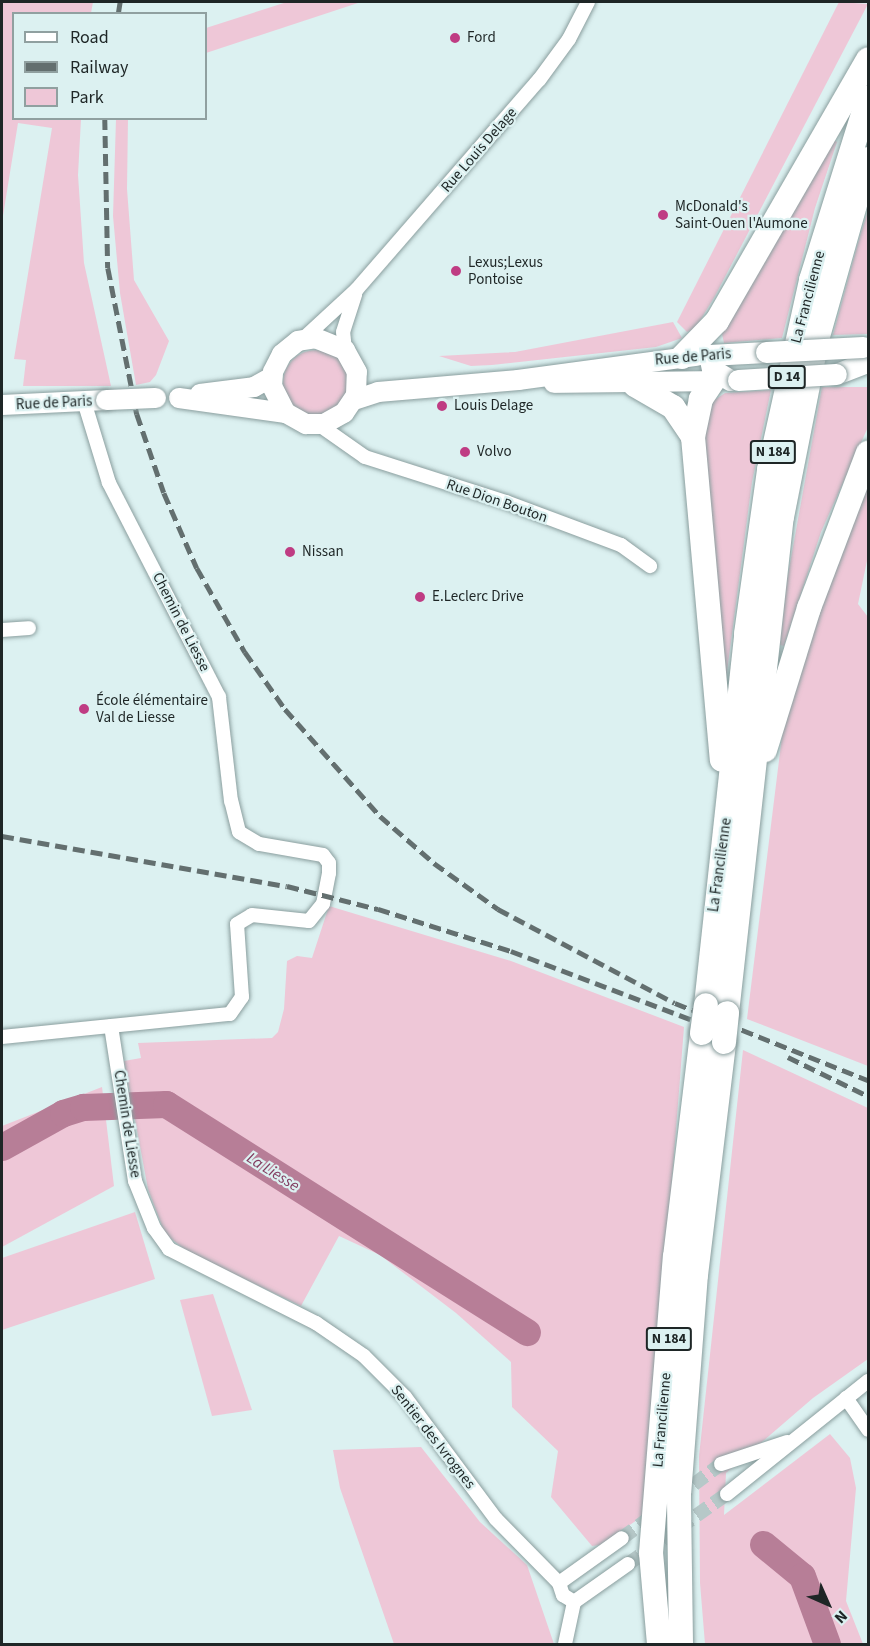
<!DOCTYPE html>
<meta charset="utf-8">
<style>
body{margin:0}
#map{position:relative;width:870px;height:1646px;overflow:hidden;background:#dcf1f1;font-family:"Source Sans 3",sans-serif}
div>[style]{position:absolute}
.green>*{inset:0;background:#eec7d7}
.round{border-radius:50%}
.river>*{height:27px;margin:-13.5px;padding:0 13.5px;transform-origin:13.5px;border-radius:13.5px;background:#b77e97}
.street-tunnel>*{height:14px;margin-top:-7px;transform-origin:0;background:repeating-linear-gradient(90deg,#b6c8c8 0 14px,transparent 0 21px)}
.roads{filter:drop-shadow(0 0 2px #8a9e9e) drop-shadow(0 0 2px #8a9e9e)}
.street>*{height:14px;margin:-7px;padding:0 7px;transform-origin:7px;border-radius:7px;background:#fff}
.secondary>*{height:20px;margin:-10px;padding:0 10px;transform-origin:10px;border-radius:10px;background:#fff}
.primary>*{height:21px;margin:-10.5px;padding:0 10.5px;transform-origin:10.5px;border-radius:10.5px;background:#fff}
.highway>*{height:24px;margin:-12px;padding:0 12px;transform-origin:12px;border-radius:12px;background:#fff}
.rail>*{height:4.5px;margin-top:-2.25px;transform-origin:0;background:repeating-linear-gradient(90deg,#636f6f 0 12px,transparent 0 18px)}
.bridges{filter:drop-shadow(0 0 2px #8a9e9e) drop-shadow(0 0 2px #8a9e9e)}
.secondary-bridge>*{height:20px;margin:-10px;padding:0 10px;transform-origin:10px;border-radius:10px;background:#fff}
.primary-bridge>*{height:21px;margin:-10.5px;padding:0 10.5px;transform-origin:10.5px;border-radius:10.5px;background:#fff}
.highway-bridge>*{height:24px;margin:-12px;padding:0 12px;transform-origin:12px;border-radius:12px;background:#fff}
.dots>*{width:16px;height:16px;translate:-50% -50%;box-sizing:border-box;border:3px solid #dcf1f1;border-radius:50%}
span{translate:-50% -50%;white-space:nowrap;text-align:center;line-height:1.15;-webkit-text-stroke:4.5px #dcf1f1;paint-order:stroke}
.shield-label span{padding:2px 4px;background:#dcf1f1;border:2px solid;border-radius:4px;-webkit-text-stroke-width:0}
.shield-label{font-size:14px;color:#1e2626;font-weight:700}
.poi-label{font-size:15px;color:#1e2626}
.left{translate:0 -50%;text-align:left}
.street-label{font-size:15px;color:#1e2626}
.water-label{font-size:16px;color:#823b5f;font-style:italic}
.frame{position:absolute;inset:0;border:3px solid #1e2626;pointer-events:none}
.legend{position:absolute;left:12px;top:12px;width:195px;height:108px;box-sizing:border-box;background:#dcf1f1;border:2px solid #90a0a0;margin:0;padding:8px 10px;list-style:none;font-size:18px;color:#1e2626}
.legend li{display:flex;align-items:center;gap:12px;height:30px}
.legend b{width:30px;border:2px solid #90a0a0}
.north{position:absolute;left:798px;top:1574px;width:60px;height:60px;-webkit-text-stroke:4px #dcf1f1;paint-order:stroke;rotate:135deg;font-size:16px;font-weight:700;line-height:24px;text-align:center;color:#1e2626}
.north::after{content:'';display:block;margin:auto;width:21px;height:27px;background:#1e2626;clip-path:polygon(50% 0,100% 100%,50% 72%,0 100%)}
</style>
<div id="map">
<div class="green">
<div style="clip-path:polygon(2px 2px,93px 2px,91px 13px,14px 14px,14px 118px,81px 119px,78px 175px,84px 263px,111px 386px,23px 386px,26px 360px,14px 359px,52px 128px,18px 123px,2px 222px)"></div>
<div style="clip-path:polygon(287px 2px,361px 2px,206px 53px,206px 28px)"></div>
<div style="clip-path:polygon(839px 2px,868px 4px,715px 296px,695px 329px,687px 332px,677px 322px)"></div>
<div style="clip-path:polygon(116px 119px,128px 119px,127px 189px,134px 280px,169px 341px,156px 375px,150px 382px,136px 385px,120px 293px,113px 216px)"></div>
<div style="clip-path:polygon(833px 139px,837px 142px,815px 208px,782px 338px,724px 343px,722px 334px,726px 323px)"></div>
<div style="clip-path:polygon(868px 210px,868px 334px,833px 335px,858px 243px)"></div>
<div style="clip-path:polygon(673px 322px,682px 338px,656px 347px,492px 365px,471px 366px,439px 356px,515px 352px)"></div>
<div class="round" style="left:283px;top:350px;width:66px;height:66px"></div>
<div style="clip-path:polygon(822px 387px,868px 387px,868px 427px,821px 532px,784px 646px,780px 645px,787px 580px)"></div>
<div style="clip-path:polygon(771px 390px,752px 482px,725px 687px,702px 437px,713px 401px,725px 393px)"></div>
<div style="clip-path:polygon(868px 486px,868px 556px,858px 604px,868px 617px,868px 1066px,747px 1019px,784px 720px,814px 624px)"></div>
<div style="clip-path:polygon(329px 906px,511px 961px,684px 1027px,646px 1514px,600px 1545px,592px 1546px,551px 1497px,558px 1451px,512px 1407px,511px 1362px,456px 1313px,380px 1255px,339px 1236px,301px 1306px,188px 1252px,165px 1234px,148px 1189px,124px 1061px,141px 1058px,138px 1043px,272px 1038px,278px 1032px,284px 1009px,287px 961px,297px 956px,312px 958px)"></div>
<div style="clip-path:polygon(743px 1050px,868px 1108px,868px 1359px,813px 1398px,726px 1473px,724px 1515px,830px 1434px,850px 1458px,856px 1488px,846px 1601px,863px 1644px,705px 1644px,700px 1583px,699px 1456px)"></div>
<div style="clip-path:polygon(102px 1087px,114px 1186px,2px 1247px,2px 1126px)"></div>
<div style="clip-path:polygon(135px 1212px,155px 1279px,2px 1330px,2px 1258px)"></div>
<div style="clip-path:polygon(213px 1294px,252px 1410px,212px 1416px,180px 1300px)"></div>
<div style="clip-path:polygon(421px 1447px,480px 1522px,527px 1565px,554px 1644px,394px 1644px,340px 1488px,333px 1450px)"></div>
</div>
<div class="river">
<div style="left:2px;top:1147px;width:70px;rotate:-29.1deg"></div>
<div style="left:63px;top:1113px;width:21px;rotate:-17deg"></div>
<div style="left:83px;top:1107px;width:83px;rotate:-2.1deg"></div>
<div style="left:166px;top:1104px;width:427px;rotate:32.3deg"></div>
<div style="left:763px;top:1544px;width:50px;rotate:39.4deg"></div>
<div style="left:802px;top:1576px;width:72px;rotate:69.8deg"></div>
</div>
<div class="street-tunnel">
<div style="left:677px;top:1497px;width:55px;rotate:-36.9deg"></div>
<div style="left:622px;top:1538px;width:41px;rotate:-36deg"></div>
<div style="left:628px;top:1564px;width:121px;rotate:-35.3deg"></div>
</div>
<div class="roads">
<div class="street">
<div style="left:302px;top:340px;width:75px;rotate:-42.8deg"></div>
<div style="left:357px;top:289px;width:277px;rotate:-49deg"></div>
<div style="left:539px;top:80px;width:51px;rotate:-53.8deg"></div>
<div style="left:569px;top:39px;width:42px;rotate:-62.8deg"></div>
<div style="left:345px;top:350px;width:18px;rotate:-96deg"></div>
<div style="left:343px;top:332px;width:40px;rotate:-72deg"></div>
<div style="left:318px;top:424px;width:57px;rotate:35.1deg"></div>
<div style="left:365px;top:457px;width:148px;rotate:17.7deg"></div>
<div style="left:506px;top:502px;width:123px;rotate:20.5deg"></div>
<div style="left:621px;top:545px;width:36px;rotate:36deg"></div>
<div style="left:2px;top:630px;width:27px;rotate:-4deg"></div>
<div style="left:111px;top:1026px;width:157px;rotate:81.2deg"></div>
<div style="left:135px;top:1181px;width:51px;rotate:68deg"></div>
<div style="left:154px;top:1228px;width:26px;rotate:54deg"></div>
<div style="left:169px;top:1249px;width:165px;rotate:26.7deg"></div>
<div style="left:316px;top:1323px;width:58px;rotate:34.5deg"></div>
<div style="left:364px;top:1356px;width:58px;rotate:45deg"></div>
<div style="left:405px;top:1397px;width:152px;rotate:53.3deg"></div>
<div style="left:496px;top:1519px;width:90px;rotate:45.5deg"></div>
<div style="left:559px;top:1583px;width:13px;rotate:72deg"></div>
<div style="left:563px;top:1595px;width:13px;rotate:32deg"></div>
<div style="left:2px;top:1037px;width:229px;rotate:-5.8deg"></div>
<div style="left:230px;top:1014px;width:21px;rotate:-55deg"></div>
<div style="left:242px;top:997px;width:73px;rotate:-93.9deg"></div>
<div style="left:237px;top:924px;width:17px;rotate:-31deg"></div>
<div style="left:252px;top:915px;width:57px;rotate:6deg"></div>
<div style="left:309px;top:921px;width:22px;rotate:-51deg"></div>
<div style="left:323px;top:904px;width:32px;rotate:-79deg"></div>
<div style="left:329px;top:873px;width:10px;rotate:-90deg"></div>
<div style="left:329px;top:863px;width:10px;rotate:-127deg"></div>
<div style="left:323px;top:855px;width:65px;rotate:-170.2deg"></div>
<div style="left:259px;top:844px;width:23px;rotate:-149deg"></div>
<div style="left:239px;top:832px;width:32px;rotate:-104deg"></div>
<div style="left:231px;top:801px;width:105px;rotate:-96.6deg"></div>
<div style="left:219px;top:697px;width:241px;rotate:-117.2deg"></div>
<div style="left:109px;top:483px;width:86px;rotate:-107deg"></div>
<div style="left:846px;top:1398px;width:39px;rotate:55deg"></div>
<div style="left:721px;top:1464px;width:70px;rotate:-18.4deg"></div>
<div style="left:727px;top:1494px;width:181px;rotate:-38.7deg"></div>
<div style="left:559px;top:1583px;width:77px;rotate:-35.5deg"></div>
<div style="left:574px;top:1602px;width:66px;rotate:-35.1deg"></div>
<div style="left:565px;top:1644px;width:43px;rotate:-77.9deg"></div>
</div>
<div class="secondary">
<div style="left:554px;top:383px;width:159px;rotate:-0.7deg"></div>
<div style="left:200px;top:394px;width:54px;rotate:-7.4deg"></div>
<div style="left:254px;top:387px;width:21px;rotate:-29deg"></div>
<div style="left:179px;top:398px;width:108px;rotate:8deg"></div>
<div style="left:286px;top:413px;width:23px;rotate:29deg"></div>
<div style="left:306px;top:424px;width:18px"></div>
<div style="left:324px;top:424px;width:23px;rotate:-29deg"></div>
<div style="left:344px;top:413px;width:22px;rotate:-56deg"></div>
<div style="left:356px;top:395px;width:23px;rotate:-88deg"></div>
<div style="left:357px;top:372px;width:25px;rotate:-119deg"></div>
<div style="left:345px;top:350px;width:31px;rotate:-158deg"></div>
<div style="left:316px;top:338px;width:18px;rotate:171deg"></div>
<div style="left:298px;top:341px;width:21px;rotate:141deg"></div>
<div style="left:282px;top:354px;width:20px;rotate:117deg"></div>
<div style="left:273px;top:372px;width:14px;rotate:94deg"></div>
<div style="left:272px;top:386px;width:30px;rotate:63deg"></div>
<div style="left:354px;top:400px;width:25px;rotate:-18deg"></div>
<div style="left:378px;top:392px;width:141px;rotate:-4.9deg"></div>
<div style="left:518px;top:380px;width:180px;rotate:-7.7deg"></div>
<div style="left:2px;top:405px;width:104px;rotate:-2.8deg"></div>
</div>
<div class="primary">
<div style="left:836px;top:374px;width:34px;rotate:-21deg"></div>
<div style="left:730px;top:380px;width:21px;rotate:-149deg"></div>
<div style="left:712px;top:369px;width:14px;rotate:-102deg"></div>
<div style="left:709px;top:355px;width:57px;rotate:-3deg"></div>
</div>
<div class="highway">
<div style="left:682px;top:357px;width:50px;rotate:-45.8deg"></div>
<div style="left:717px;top:321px;width:302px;rotate:-60deg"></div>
<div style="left:713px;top:381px;width:22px;rotate:124deg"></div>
<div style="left:701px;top:399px;width:39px;rotate:102deg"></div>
<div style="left:693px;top:437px;width:324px;rotate:84.9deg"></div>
<div style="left:635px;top:385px;width:44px;rotate:30.1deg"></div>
<div style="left:673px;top:407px;width:36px;rotate:56deg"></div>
<div style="left:765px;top:750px;width:149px;rotate:-72.8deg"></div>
<div style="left:809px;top:608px;width:166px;rotate:-69.2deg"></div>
<div style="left:706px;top:1005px;width:373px;rotate:-83.8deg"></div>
<div style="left:746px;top:634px;width:166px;rotate:-82deg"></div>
<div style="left:769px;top:470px;width:195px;rotate:-77.5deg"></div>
<div style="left:811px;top:280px;width:191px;rotate:-72.6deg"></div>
<div style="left:727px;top:1013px;width:499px;rotate:-83.7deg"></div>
<div style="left:782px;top:517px;width:180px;rotate:-78.8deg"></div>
<div style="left:817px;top:340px;width:188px;rotate:-74.3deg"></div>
<div style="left:659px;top:1644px;width:91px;rotate:-95deg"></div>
<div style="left:651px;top:1553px;width:297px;rotate:-85.4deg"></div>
<div style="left:675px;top:1257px;width:226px;rotate:-83.1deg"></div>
<div style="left:681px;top:1644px;width:149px;rotate:-90.8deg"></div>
<div style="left:679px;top:1495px;width:221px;rotate:-85.6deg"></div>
<div style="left:696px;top:1275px;width:235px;rotate:-83.1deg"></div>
</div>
</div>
<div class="rail">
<div style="left:118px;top:14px;width:12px;rotate:-81deg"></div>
<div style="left:105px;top:118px;width:150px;rotate:88.9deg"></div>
<div style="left:108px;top:268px;width:149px;rotate:78.8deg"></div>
<div style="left:137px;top:414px;width:83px;rotate:71.1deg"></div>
<div style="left:164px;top:493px;width:82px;rotate:66.3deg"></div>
<div style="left:197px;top:568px;width:97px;rotate:60.3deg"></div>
<div style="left:245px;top:652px;width:70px;rotate:54.9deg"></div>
<div style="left:285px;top:709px;width:143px;rotate:48.4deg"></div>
<div style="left:380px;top:816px;width:72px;rotate:41deg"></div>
<div style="left:434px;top:863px;width:79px;rotate:35.7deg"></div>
<div style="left:498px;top:909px;width:200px;rotate:28deg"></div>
<div style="left:675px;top:1003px;width:208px;rotate:21.8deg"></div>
<div style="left:2px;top:836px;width:289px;rotate:10deg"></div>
<div style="left:287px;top:886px;width:94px;rotate:14.2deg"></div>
<div style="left:378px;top:909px;width:139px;rotate:17.5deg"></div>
<div style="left:511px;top:951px;width:203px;rotate:20.8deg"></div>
<div style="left:788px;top:1057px;width:89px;rotate:26deg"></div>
</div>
<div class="bridges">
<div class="secondary-bridge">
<div style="left:106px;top:400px;width:50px;rotate:-2.3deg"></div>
</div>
<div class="primary-bridge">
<div style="left:766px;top:352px;width:97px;rotate:-3deg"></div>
<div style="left:738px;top:380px;width:98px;rotate:-3.5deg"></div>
</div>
<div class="highway-bridge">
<div style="left:702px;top:1033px;width:28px;rotate:-82deg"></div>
<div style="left:724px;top:1042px;width:29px;rotate:-84deg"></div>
</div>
</div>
<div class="dots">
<div style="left:455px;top:38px;background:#bf3c83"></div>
<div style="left:663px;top:215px;background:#bf3c83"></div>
<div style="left:456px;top:271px;background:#bf3c83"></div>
<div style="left:442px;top:406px;background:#bf3c83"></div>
<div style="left:465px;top:452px;background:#bf3c83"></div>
<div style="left:290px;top:552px;background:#bf3c83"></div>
<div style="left:420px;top:597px;background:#bf3c83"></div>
<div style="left:84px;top:709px;background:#bf3c83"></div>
</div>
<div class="shield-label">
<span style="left:787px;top:377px">D 14</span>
<span style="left:773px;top:452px">N 184</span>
<span style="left:669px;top:1339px">N 184</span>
</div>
<div class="poi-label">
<span class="left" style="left:467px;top:38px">Ford</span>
<span class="left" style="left:675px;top:215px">McDonald's<br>Saint-Ouen l'Aumone</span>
<span class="left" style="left:468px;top:271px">Lexus;Lexus<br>Pontoise</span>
<span class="left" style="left:454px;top:406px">Louis Delage</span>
<span class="left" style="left:477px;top:452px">Volvo</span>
<span class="left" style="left:302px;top:552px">Nissan</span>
<span class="left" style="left:432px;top:597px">E.Leclerc Drive</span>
<span class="left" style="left:96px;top:709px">École élémentaire<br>Val de Liesse</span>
</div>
<div class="street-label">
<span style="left:479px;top:150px;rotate:-49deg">Rue Louis Delage</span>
<span style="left:808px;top:297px;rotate:-75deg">La Francilienne</span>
<span style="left:693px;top:357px;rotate:-5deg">Rue de Paris</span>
<span style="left:54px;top:403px;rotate:-3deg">Rue de Paris</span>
<span style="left:497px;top:501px;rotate:19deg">Rue Dion Bouton</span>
<span style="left:181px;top:622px;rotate:63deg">Chemin de Liesse</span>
<span style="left:720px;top:865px;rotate:-82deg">La Francilienne</span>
<span style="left:127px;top:1124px;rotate:81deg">Chemin de Liesse</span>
<span style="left:662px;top:1420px;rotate:-85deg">La Francilienne</span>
<span style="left:433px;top:1437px;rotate:52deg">Sentier des Ivrognes</span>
</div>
<div class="water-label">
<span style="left:273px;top:1172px;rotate:32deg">La Liesse</span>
</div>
<div class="frame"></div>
<ul class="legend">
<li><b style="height:8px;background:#fff"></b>Road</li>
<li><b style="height:8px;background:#636f6f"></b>Railway</li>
<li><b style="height:16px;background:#eec7d7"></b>Park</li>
</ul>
<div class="north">N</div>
</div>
